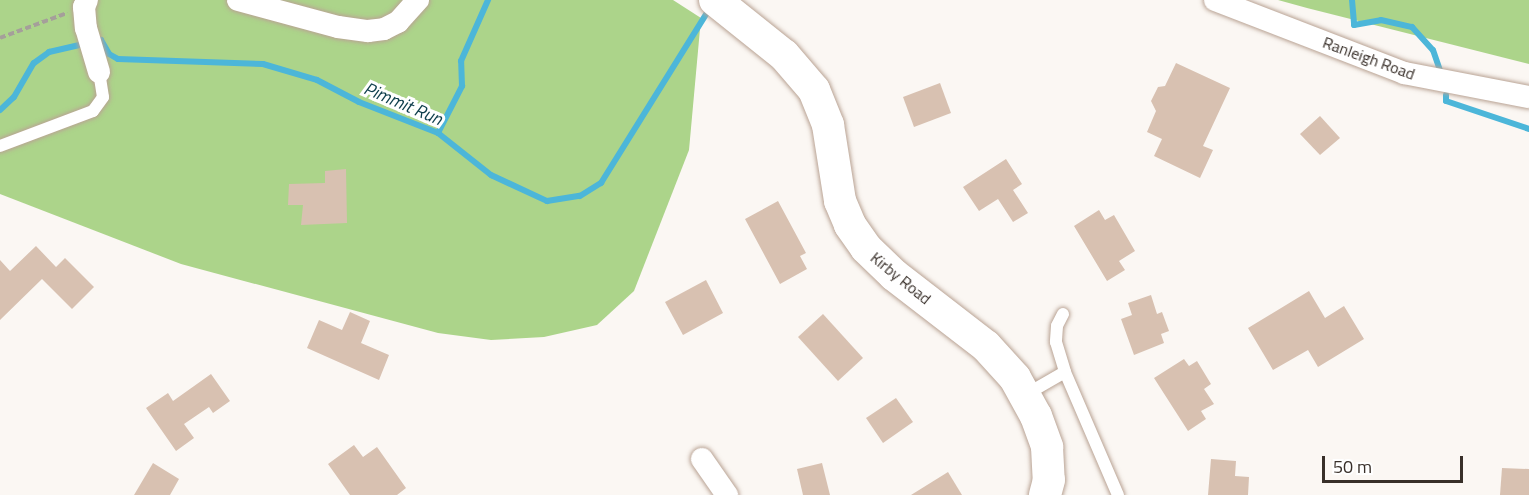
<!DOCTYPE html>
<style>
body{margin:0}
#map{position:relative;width:1529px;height:495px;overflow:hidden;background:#fbf7f3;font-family:"Titillium Web",sans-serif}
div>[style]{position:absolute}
.forest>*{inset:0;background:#acd48a}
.stream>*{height:6px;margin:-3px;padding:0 3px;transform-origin:3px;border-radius:3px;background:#4cb6d9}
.building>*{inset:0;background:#d8c1b1}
.path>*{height:4px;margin-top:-2px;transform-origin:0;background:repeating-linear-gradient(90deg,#a59f9a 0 6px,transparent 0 9px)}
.roads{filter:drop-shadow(0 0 2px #b9a394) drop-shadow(0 0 2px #b9a394)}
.lane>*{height:12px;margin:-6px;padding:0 6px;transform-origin:6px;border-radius:6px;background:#fff}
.street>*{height:22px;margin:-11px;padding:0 11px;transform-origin:11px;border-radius:11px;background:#fff}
.secondary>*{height:32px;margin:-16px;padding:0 16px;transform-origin:16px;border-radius:16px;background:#fff}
span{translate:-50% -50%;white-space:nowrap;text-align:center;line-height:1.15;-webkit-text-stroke:6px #fff;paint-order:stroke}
.street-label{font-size:16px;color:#382f29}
.water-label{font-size:18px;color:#0d3d4b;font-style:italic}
.scale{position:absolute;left:1322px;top:456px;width:141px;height:27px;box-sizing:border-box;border:3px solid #382f29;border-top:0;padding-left:8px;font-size:18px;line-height:21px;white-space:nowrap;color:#382f29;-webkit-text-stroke:4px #fff;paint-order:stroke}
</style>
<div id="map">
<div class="forest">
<div style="clip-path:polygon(0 0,673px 0,701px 18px,689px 150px,634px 291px,597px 325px,544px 337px,491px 340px,438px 333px,181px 264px,0 194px)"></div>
<div style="clip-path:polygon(1278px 0,1529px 0,1529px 64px,1307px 8px)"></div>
</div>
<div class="stream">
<div style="left:1352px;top:0;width:25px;rotate:85deg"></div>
<div style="left:1354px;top:25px;width:27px;rotate:-10deg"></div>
<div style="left:1381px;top:20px;width:32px;rotate:13deg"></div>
<div style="left:1412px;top:27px;width:31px;rotate:48deg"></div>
<div style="left:1433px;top:50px;width:21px;rotate:71deg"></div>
<div style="left:97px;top:40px;width:4px"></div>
<div style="left:101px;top:40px;width:16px;rotate:60deg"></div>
<div style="left:109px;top:54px;width:10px;rotate:29deg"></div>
<div style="left:118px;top:59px;width:145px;rotate:2deg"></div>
<div style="left:263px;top:64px;width:56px;rotate:16.5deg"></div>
<div style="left:317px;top:80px;width:47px;rotate:27.6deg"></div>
<div style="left:359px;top:102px;width:85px;rotate:21.4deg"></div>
<div style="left:438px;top:133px;width:68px;rotate:38.4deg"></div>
<div style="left:491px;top:175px;width:62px;rotate:24.9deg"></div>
<div style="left:547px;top:201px;width:33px;rotate:-9deg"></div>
<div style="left:580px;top:196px;width:25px;rotate:-32deg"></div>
<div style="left:601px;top:183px;width:206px;rotate:-58.1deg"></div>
<div style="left:1446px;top:95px;width:6px;rotate:90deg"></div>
<div style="left:1446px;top:101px;width:88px;rotate:18.6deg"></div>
<div style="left:0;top:110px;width:19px;rotate:-43deg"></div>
<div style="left:14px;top:97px;width:39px;rotate:-60deg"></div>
<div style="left:34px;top:63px;width:19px;rotate:-36deg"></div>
<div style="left:49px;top:52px;width:39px;rotate:-13deg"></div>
<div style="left:438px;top:133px;width:53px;rotate:-62.9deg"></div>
<div style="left:462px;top:86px;width:25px;rotate:-92deg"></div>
<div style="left:461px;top:61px;width:67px;rotate:-66.1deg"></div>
</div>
<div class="building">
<div style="clip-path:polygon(1176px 63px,1230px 88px,1203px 146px,1213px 150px,1200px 178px,1154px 156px,1162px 139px,1147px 132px,1156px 111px,1151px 101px,1158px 87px,1165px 86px)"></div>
<div style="clip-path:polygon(940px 83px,951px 113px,914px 127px,903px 97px)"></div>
<div style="clip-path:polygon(1320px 116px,1340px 138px,1320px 155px,1300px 134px)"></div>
<div style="clip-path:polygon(1006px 159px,1022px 184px,1013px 190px,1028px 213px,1013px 222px,998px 199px,979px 211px,963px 187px)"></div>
<div style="clip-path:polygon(346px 169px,347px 223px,301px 225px,303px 205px,288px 205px,289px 184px,325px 183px,325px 171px)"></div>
<div style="clip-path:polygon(778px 201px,806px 253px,800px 256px,807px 269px,780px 284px,745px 219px)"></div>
<div style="clip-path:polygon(1099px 210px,1105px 220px,1114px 215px,1135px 251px,1119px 261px,1125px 270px,1107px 281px,1074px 226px)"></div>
<div style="clip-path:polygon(36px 246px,56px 267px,65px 258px,94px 287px,72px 309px,42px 279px,0 320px,0 260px,10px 271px)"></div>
<div style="clip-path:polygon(706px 280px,723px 313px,683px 335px,665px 302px)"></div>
<div style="clip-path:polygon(1309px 291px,1325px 318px,1344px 306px,1364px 339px,1318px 367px,1308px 350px,1273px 370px,1248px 328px)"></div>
<div style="clip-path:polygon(1151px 295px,1157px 314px,1162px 312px,1169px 331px,1161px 334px,1164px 343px,1134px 355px,1121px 319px,1132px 315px,1128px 303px)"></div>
<div style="clip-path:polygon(350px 312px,370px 321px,361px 343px,389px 355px,379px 380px,307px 348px,319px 320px,342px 330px)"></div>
<div style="clip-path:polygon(823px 314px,863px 358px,838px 381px,798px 337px)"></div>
<div style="clip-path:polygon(1184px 359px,1189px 366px,1197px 361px,1211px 384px,1204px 389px,1214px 404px,1201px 411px,1206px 419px,1188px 431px,1154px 378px)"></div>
<div style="clip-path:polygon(211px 374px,230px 401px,213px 413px,209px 407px,184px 424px,194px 438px,176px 451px,146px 408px,168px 393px,173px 401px)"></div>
<div style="clip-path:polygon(896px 398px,913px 422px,883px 443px,866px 418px)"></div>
<div style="clip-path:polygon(354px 445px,363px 457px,377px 447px,406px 488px,397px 495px,350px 495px,328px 464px)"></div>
<div style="clip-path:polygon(1211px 459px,1236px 461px,1235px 476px,1249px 477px,1248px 495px,1208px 495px)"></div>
<div style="clip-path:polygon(153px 463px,179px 479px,170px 495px,134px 495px)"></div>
<div style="clip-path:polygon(822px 463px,830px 495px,803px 495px,797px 469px)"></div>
<div style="clip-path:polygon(1502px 468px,1529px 469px,1529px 495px,1500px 495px)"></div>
<div style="clip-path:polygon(948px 472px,962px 495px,911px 495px)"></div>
</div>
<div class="path">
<div style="left:0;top:38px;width:72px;rotate:-20.5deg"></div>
</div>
<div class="roads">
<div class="lane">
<div style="left:0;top:146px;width:99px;rotate:-20.6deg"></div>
<div style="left:93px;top:111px;width:17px;rotate:-54deg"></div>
<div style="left:103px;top:97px;width:25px;rotate:-99deg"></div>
<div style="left:1063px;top:314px;width:13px;rotate:117deg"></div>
<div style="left:1057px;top:326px;width:16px;rotate:94deg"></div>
<div style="left:1056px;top:342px;width:31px;rotate:73deg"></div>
<div style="left:1065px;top:372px;width:134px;rotate:66.7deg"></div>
<div style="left:1025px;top:395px;width:46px;rotate:-29.9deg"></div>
</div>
<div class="street">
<div style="left:87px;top:0;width:8px;rotate:113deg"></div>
<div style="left:84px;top:7px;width:21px;rotate:85deg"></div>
<div style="left:86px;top:28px;width:46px;rotate:73.5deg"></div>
<div style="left:238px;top:0;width:104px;rotate:15.1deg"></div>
<div style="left:338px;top:27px;width:30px;rotate:8deg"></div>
<div style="left:368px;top:31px;width:16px;rotate:-7deg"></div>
<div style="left:384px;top:29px;width:16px;rotate:-27deg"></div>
<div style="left:398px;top:22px;width:30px;rotate:-48deg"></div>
<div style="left:1215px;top:0;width:203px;rotate:21.1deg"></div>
<div style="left:1404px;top:73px;width:127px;rotate:10.9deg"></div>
<div style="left:702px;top:459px;width:44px;rotate:55.2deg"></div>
</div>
<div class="secondary">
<div style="left:715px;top:0;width:88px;rotate:38.6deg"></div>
<div style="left:784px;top:55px;width:46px;rotate:49.4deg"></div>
<div style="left:814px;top:90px;width:38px;rotate:68deg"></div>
<div style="left:828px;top:125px;width:77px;rotate:81deg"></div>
<div style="left:840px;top:201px;width:26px;rotate:67deg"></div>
<div style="left:850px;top:225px;width:28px;rotate:55deg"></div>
<div style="left:866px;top:248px;width:39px;rotate:44deg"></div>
<div style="left:894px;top:275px;width:116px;rotate:37.7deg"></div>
<div style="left:986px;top:346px;width:43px;rotate:47.8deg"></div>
<div style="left:1015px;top:378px;width:43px;rotate:61.1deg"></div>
<div style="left:1036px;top:416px;width:33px;rotate:70deg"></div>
<div style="left:1047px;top:447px;width:33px;rotate:87deg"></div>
<div style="left:1049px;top:480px;width:16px;rotate:105deg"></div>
</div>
</div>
<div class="street-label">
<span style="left:1369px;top:58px;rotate:20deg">Ranleigh Road</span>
<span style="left:901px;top:278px;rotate:39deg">Kirby Road</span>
</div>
<div class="water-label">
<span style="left:403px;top:104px;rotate:23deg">Pimmit Run</span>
</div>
<div class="scale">50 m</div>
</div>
